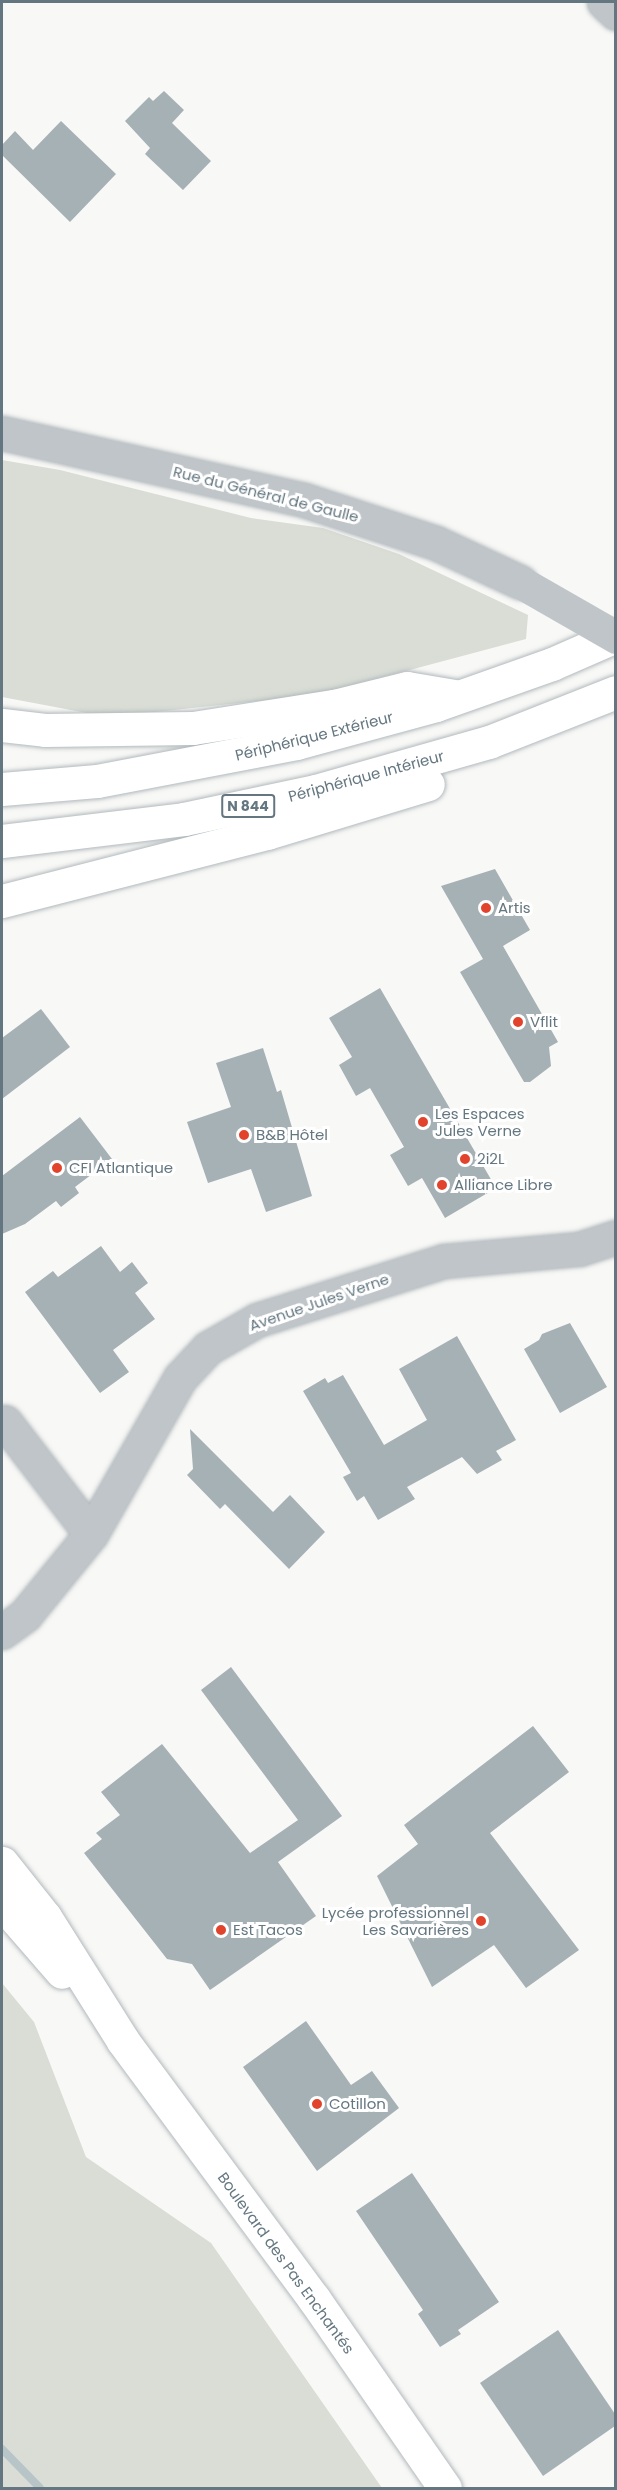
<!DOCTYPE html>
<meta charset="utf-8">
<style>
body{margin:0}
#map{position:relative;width:617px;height:2490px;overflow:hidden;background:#f8f8f6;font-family:Poppins,sans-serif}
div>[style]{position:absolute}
.green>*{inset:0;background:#d9ddd5}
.stream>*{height:8px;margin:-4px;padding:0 4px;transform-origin:4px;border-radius:4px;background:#b7c5c8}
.building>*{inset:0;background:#a6b1b5}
.roads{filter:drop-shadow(0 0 2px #b2b9bd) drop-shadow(0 0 2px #b2b9bd)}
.minor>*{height:33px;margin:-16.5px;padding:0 16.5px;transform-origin:16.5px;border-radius:16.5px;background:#bfc5c8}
.tertiary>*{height:33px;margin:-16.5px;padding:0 16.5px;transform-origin:16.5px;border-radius:16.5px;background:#bfc5c8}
.secondary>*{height:33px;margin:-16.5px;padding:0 16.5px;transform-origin:16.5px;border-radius:16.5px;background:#fff}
.trunk>*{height:33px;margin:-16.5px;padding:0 16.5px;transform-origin:16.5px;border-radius:16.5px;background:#fff}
.tertiary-bridge>*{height:33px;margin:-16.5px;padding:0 16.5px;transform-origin:16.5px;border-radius:16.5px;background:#bfc5c8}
.dots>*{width:16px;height:16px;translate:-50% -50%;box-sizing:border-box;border:3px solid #fff;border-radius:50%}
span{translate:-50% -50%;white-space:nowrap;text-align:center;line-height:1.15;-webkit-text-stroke:6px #fff;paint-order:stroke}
.shield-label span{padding:2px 4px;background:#fff;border:2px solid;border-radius:4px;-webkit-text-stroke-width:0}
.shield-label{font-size:14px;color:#647781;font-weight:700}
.street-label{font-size:15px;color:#647781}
.poi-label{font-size:15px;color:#647781}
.left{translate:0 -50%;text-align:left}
.right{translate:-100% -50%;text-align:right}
.frame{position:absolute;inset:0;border:3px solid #647781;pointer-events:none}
</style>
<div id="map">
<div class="green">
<div style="clip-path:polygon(2px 460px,60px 470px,251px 518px,323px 528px,399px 554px,528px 615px,526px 639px,316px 695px,108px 717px,2px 697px)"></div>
<div style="clip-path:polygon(2px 1983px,34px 2022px,86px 2157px,211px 2243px,382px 2488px,2px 2488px)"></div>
</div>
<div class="stream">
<div style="left:2px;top:2449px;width:54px;rotate:45.7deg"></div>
</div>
<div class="building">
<div style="clip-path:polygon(164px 91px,184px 110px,172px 123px,211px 161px,183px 190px,145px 154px,150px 148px,125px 121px,149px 97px,153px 101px)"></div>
<div style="clip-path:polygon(61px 121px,116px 174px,70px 222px,2px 155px,2px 145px,15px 131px,33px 150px)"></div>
<div style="clip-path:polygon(495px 869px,530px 930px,503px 946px,558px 1042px,549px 1047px,551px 1066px,530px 1082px,524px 1082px,460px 972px,483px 959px,441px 886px)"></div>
<div style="clip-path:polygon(380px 988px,496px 1188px,445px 1218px,422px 1178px,408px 1186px,390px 1155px,404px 1147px,370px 1088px,356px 1096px,339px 1065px,352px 1057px,329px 1018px)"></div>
<div style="clip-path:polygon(41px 1009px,70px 1047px,2px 1099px,2px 1038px)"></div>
<div style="clip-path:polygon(263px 1048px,277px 1092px,281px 1090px,312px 1196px,266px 1212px,251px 1169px,208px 1183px,187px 1122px,231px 1107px,216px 1063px)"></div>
<div style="clip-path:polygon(80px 1117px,112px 1159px,75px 1187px,79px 1193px,61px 1207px,56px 1201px,25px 1224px,2px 1234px,2px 1176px)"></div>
<div style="clip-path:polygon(101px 1246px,120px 1272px,132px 1262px,148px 1283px,135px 1293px,155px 1319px,113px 1350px,129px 1372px,100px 1393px,25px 1292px,53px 1271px,58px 1277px)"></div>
<div style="clip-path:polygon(570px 1323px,607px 1387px,560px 1413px,524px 1349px,539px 1340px,542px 1334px)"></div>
<div style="clip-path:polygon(457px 1336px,516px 1440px,496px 1451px,502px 1460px,477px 1474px,462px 1457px,407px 1487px,415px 1499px,378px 1520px,364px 1496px,357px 1501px,343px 1477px,351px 1473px,303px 1391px,325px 1378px,328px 1383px,343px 1375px,384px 1445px,427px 1420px,399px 1369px)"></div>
<div style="clip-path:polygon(190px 1429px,273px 1512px,290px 1495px,325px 1532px,289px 1569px,225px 1504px,220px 1509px,187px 1475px,193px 1469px)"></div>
<div style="clip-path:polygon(231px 1667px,342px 1816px,278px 1862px,316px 1916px,210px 1990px,192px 1964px,167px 1959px,84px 1853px,102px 1839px,96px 1833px,120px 1815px,101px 1792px,162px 1744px,250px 1853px,298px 1820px,201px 1690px)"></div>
<div style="clip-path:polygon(533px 1726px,569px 1772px,490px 1833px,579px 1950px,526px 1988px,494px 1945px,432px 1987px,377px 1876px,418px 1844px,404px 1825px)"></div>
<div style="clip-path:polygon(306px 2021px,351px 2085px,372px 2071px,399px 2108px,317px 2171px,243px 2067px)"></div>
<div style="clip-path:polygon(412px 2173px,499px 2302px,458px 2330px,461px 2334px,440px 2347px,418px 2314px,423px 2310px,356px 2211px)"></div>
<div style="clip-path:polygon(558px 2330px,615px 2414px,615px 2426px,543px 2476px,480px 2383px)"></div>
</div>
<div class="roads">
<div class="minor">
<div style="left:604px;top:2px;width:16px;rotate:43deg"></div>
<div style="left:5px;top:1422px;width:141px;rotate:52.5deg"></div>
<div style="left:2px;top:1632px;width:29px;rotate:-36deg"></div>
<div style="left:25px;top:1615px;width:104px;rotate:-50.8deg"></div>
<div style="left:91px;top:1534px;width:180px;rotate:-60.3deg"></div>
<div style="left:180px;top:1378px;width:41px;rotate:-47deg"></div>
<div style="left:208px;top:1348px;width:56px;rotate:-29.7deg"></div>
<div style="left:257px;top:1320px;width:196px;rotate:-17.5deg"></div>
<div style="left:444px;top:1261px;width:136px;rotate:-5.1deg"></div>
<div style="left:579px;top:1249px;width:39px;rotate:-18deg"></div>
</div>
<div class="tertiary">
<div style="left:2px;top:433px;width:309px;rotate:12.5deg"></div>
<div style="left:304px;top:500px;width:139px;rotate:18deg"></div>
<div style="left:436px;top:543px;width:93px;rotate:24.9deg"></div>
</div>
<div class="secondary">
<div style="left:2px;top:1863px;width:69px;rotate:51.5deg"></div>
<div style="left:45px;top:1917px;width:146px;rotate:57.8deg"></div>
<div style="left:123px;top:2041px;width:321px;rotate:53.5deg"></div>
<div style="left:314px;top:2299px;width:230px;rotate:55.3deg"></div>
<div style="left:2px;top:1903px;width:91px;rotate:49deg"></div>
</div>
<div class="trunk">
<div style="left:2px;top:725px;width:43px;rotate:6.6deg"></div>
<div style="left:45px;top:730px;width:148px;rotate:-0.8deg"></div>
<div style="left:193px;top:728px;width:143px;rotate:-8.9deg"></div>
<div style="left:334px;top:706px;width:75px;rotate:-13.9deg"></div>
<div style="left:407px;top:688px;width:48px;rotate:9.7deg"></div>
<div style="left:2px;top:789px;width:95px;rotate:-4.8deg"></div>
<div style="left:97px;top:781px;width:203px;rotate:-10.8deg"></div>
<div style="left:296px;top:743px;width:145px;rotate:-15.2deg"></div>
<div style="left:436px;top:705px;width:123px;rotate:-19.5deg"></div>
<div style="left:552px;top:664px;width:70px;rotate:-23.6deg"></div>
<div style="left:2px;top:841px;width:183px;rotate:-6.9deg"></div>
<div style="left:184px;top:819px;width:135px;rotate:-12deg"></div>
<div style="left:316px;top:791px;width:180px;rotate:-15.8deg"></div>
<div style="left:489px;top:742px;width:136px;rotate:-21.5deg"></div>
<div style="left:2px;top:901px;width:274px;rotate:-14.4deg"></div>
<div style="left:267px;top:833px;width:168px;rotate:-16.9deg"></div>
</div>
</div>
<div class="tertiary-bridge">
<div style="left:520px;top:582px;width:111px;rotate:29.8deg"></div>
</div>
<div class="dots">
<div style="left:486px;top:908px;background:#e2432c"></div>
<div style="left:518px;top:1022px;background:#e2432c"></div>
<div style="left:423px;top:1122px;background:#e2432c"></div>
<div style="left:244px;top:1135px;background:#e2432c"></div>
<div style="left:465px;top:1159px;background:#e2432c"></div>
<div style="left:57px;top:1168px;background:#e2432c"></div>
<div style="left:442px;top:1185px;background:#e2432c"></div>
<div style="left:481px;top:1921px;background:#e2432c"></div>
<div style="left:221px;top:1930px;background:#e2432c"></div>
<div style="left:317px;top:2104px;background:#e2432c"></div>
</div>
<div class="shield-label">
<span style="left:248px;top:806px">N 844</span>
</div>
<div class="street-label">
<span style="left:266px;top:494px;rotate:14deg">Rue du Général de Gaulle</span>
<span style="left:314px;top:736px;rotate:-14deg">Périphérique Extérieur</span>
<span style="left:366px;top:776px;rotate:-15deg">Périphérique Intérieur</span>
<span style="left:319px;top:1302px;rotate:-19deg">Avenue Jules Verne</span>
<span style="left:286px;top:2263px;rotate:54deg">Boulevard des Pas Enchantés</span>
</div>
<div class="poi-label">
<span class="left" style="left:498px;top:908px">Artis</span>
<span class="left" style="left:530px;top:1022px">Vflit</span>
<span class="left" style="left:435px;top:1122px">Les Espaces<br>Jules Verne</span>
<span class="left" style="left:256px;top:1135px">B&amp;B Hôtel</span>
<span class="left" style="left:477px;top:1159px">2i2L</span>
<span class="left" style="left:69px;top:1168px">CFI Atlantique</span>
<span class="left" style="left:454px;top:1185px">Alliance Libre</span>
<span class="right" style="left:469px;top:1921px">Lycée professionnel<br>Les Savarières</span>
<span class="left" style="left:233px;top:1930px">Est Tacos</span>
<span class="left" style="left:329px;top:2104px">Cotillon</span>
</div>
<div class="frame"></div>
</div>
